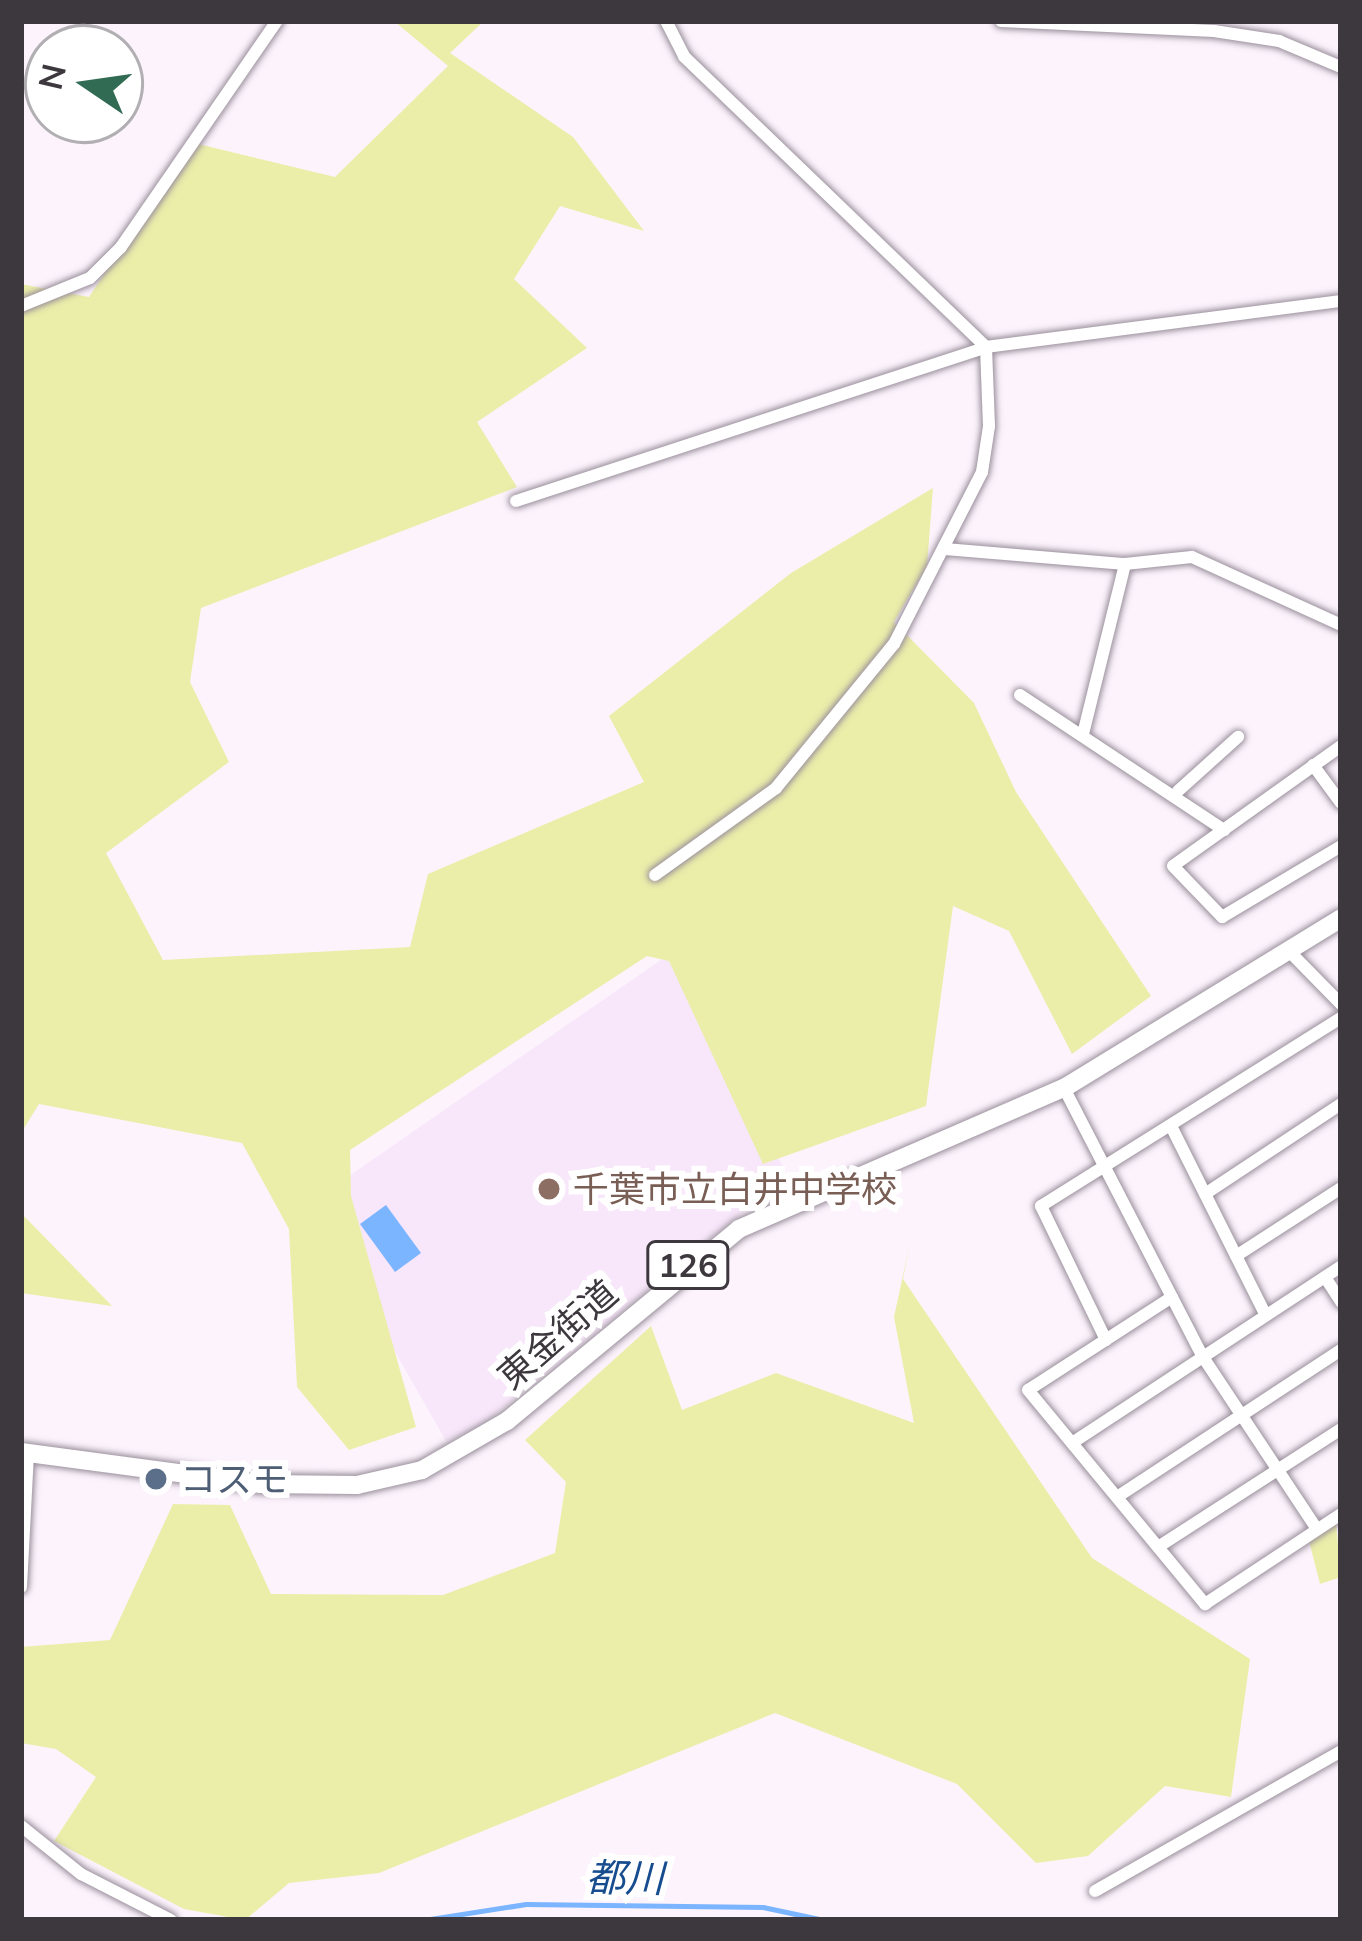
<!DOCTYPE html>
<meta charset="utf-8">
<style>
body{margin:0}
#map{position:relative;width:1362px;height:1941px;overflow:hidden;background:#fcf3fd;font-family:Mulish,"Noto Sans JP",sans-serif}
div>[style]{position:absolute}
.built>*{inset:0;background:#f8e7fa}
.green>*{inset:0;background:#ebeea9}
.water>*{inset:0;background:#7bb4ff}
.stream>*{height:4.5px;margin:-2.25px;padding:0 2.25px;transform-origin:2.25px;border-radius:2.25px;background:#7bb4ff}
.roads{filter:drop-shadow(0 0 3px #9a909c) drop-shadow(0 0 3px #9a909c)}
.minor>*{height:12px;margin:-6px;padding:0 6px;transform-origin:6px;border-radius:6px;background:#fff}
.trunk>*{height:18px;margin:-9px;padding:0 9px;transform-origin:9px;border-radius:9px;background:#fff}
.dots>*{width:33px;height:33px;translate:-50% -50%;box-sizing:border-box;border:6px solid #fff;border-radius:50%}
span{translate:-50% -50%;white-space:nowrap;text-align:center;line-height:1.15;-webkit-text-stroke:12px #fff;paint-order:stroke}
.shield-label span{padding:3px 9px;background:#fff;border:3px solid;border-radius:9px;-webkit-text-stroke-width:0}
.shield-label{font-size:33px;color:#3d383d;font-weight:700}
.education-label{font-size:36px;color:#785e54}
.left{translate:0 -50%;text-align:left}
.street-label{font-size:36px;color:#3d383d}
.service-label{font-size:36px;color:#4e5e75}
.water-label{font-size:39px;color:#174d8f;font-style:italic}
.frame{position:absolute;inset:0;border:24px solid #3d383d;pointer-events:none}
.north{position:absolute;left:24px;top:24px;width:120px;height:120px;box-sizing:border-box;background:#fff;border:3px solid #b1afb1;border-radius:50%;rotate:283deg;font-size:33px;font-weight:700;line-height:48px;text-align:center;color:#3d383d}
.north::after{content:'';display:block;margin:auto;width:42px;height:54px;background:#316b54;clip-path:polygon(50% 0,100% 100%,50% 72%,0 100%)}
</style>
<div id="map">
<div class="built">
<div style="clip-path:polygon(681px 946px,787px 1176px,482px 1425px,446px 1441px,310px 1203px)"></div>
</div>
<div class="green">
<div style="clip-path:polygon(394px 21px,484px 21px,450px 53px,573px 137px,644px 231px,560px 206px,514px 279px,587px 348px,477px 422px,517px 487px,201px 608px,190px 682px,229px 762px,106px 853px,163px 960px,410px 947px,428px 874px,644px 782px,609px 716px,791px 573px,933px 488px,927px 566px,894px 622px,974px 703px,1016px 792px,1151px 996px,1072px 1054px,1009px 931px,953px 906px,926px 1106px,763px 1164px,669px 961px,647px 956px,350px 1150px,351px 1196px,416px 1427px,349px 1450px,297px 1387px,289px 1229px,242px 1143px,39px 1104px,21px 1133px,21px 284px,89px 297px,190px 142px,335px 177px,448px 66px)"></div>
<div style="clip-path:polygon(21px 1213px,112px 1306px,21px 1293px)"></div>
<div style="clip-path:polygon(910px 1243px,903px 1279px,1092px 1558px,1250px 1659px,1231px 1797px,1165px 1786px,1088px 1856px,1036px 1863px,957px 1784px,775px 1713px,379px 1873px,289px 1883px,245px 1920px,184px 1909px,54px 1841px,96px 1777px,56px 1749px,21px 1743px,21px 1647px,110px 1640px,173px 1504px,230px 1505px,271px 1594px,443px 1595px,555px 1553px,566px 1482px,525px 1440px,651px 1326px,682px 1410px,776px 1373px,914px 1423px,894px 1317px)"></div>
<div style="clip-path:polygon(1336px 1523px,1341px 1577px,1320px 1584px,1309px 1541px)"></div>
</div>
<div class="water">
<div style="clip-path:polygon(386px 1205px,421px 1253px,395px 1272px,360px 1224px)"></div>
</div>
<div class="stream">
<div style="left:424px;top:1920px;width:103px;rotate:-8.9deg"></div>
<div style="left:526px;top:1904px;width:237px;rotate:0.7deg"></div>
<div style="left:763px;top:1907px;width:62px;rotate:12deg"></div>
</div>
<div class="roads">
<div class="minor">
<div style="left:1001px;top:21px;width:213px;rotate:2.7deg"></div>
<div style="left:1214px;top:31px;width:66px;rotate:8.7deg"></div>
<div style="left:1279px;top:41px;width:67px;rotate:22.8deg"></div>
<div style="left:21px;top:306px;width:74px;rotate:-22.1deg"></div>
<div style="left:90px;top:278px;width:44px;rotate:-45deg"></div>
<div style="left:121px;top:247px;width:275px;rotate:-55.4deg"></div>
<div style="left:516px;top:501px;width:495px;rotate:-18.1deg"></div>
<div style="left:986px;top:347px;width:358px;rotate:-7.4deg"></div>
<div style="left:945px;top:549px;width:181px;rotate:4.8deg"></div>
<div style="left:1125px;top:564px;width:67px;rotate:-6deg"></div>
<div style="left:1192px;top:557px;width:164px;rotate:24.5deg"></div>
<div style="left:1020px;top:695px;width:245px;rotate:33.5deg"></div>
<div style="left:1083px;top:734px;width:175px;rotate:-76.1deg"></div>
<div style="left:1341px;top:746px;width:206px;rotate:144.5deg"></div>
<div style="left:1173px;top:866px;width:71px;rotate:46.1deg"></div>
<div style="left:1222px;top:917px;width:139px;rotate:-30.8deg"></div>
<div style="left:1313px;top:765px;width:47px;rotate:53.6deg"></div>
<div style="left:1178px;top:791px;width:81px;rotate:-42deg"></div>
<div style="left:655px;top:875px;width:149px;rotate:-35.7deg"></div>
<div style="left:776px;top:788px;width:186px;rotate:-50.7deg"></div>
<div style="left:894px;top:644px;width:193px;rotate:-62.9deg"></div>
<div style="left:982px;top:472px;width:47px;rotate:-81.3deg"></div>
<div style="left:989px;top:426px;width:79px;rotate:-92.2deg"></div>
<div style="left:986px;top:347px;width:419px;rotate:-136.1deg"></div>
<div style="left:684px;top:56px;width:39px;rotate:-117deg"></div>
<div style="left:1290px;top:952px;width:73px;rotate:45.6deg"></div>
<div style="left:1064px;top:1088px;width:303px;rotate:62.7deg"></div>
<div style="left:1203px;top:1357px;width:206px;rotate:56.5deg"></div>
<div style="left:1172px;top:1128px;width:208px;rotate:63.4deg"></div>
<div style="left:1205px;top:1194px;width:163px;rotate:-33.5deg"></div>
<div style="left:1236px;top:1256px;width:125px;rotate:-32.9deg"></div>
<div style="left:1325px;top:1277px;width:30px;rotate:57deg"></div>
<div style="left:1172px;top:1297px;width:171px;rotate:147.1deg"></div>
<div style="left:1028px;top:1390px;width:278px;rotate:50.4deg"></div>
<div style="left:1205px;top:1604px;width:163px;rotate:-33.5deg"></div>
<div style="left:1106px;top:1340px;width:149px;rotate:-115.9deg"></div>
<div style="left:1041px;top:1206px;width:354px;rotate:-32.1deg"></div>
<div style="left:1072px;top:1443px;width:322px;rotate:-33.3deg"></div>
<div style="left:1117px;top:1497px;width:268px;rotate:-33.3deg"></div>
<div style="left:1158px;top:1547px;width:218px;rotate:-32.8deg"></div>
<div style="left:21px;top:1587px;width:134px;rotate:-87deg"></div>
<div style="left:21px;top:1826px;width:77px;rotate:38.7deg"></div>
<div style="left:81px;top:1874px;width:101px;rotate:27.1deg"></div>
<div style="left:1095px;top:1891px;width:283px;rotate:-29.6deg"></div>
</div>
<div class="trunk">
<div style="left:21px;top:1452px;width:241px;rotate:7.6deg"></div>
<div style="left:260px;top:1484px;width:97px;rotate:0.6deg"></div>
<div style="left:357px;top:1485px;width:67px;rotate:-13deg"></div>
<div style="left:422px;top:1470px;width:98px;rotate:-30deg"></div>
<div style="left:507px;top:1421px;width:301px;rotate:-39.6deg"></div>
<div style="left:739px;top:1229px;width:354px;rotate:-23.5deg"></div>
<div style="left:1064px;top:1088px;width:325px;rotate:-31.5deg"></div>
</div>
</div>
<div class="dots">
<div style="left:549px;top:1189px;background:#8d6e63"></div>
<div style="left:156px;top:1479px;background:#5c6f8a"></div>
</div>
<div class="shield-label">
<span style="left:688px;top:1265px">126</span>
</div>
<div class="education-label">
<span class="left" style="left:573px;top:1189px">千葉市立白井中学校</span>
</div>
<div class="street-label">
<span style="left:557px;top:1334px;rotate:-41deg">東金街道</span>
</div>
<div class="service-label">
<span class="left" style="left:180px;top:1479px">コスモ</span>
</div>
<div class="water-label">
<span style="left:625px;top:1878px;rotate:1deg">都川</span>
</div>
<div class="frame"></div>
<div class="north">N</div>
</div>
